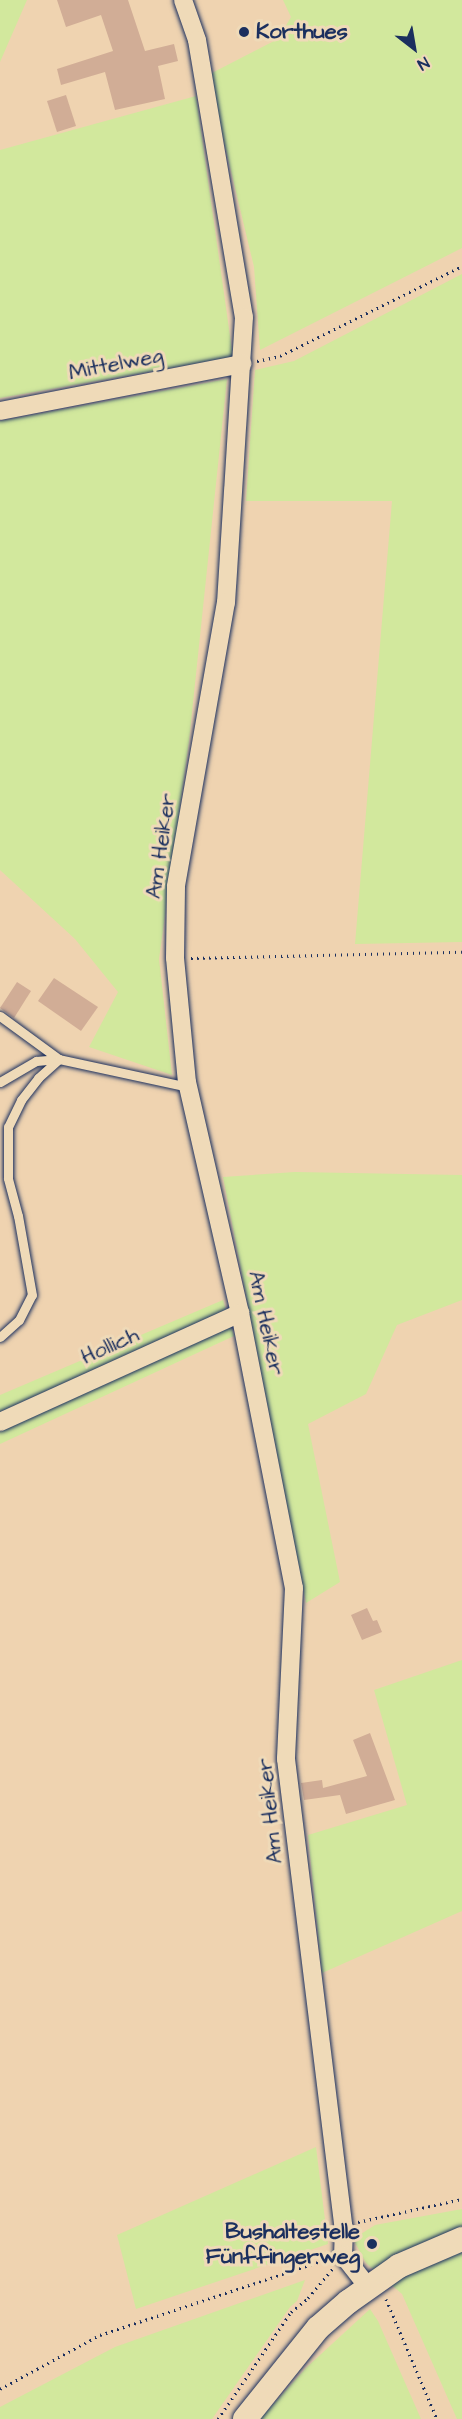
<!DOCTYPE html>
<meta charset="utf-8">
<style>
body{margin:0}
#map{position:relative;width:462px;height:2419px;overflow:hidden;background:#efd3b0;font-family:"Architects Daughter",sans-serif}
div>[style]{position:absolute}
.green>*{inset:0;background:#d2e89d}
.building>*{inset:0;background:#d1ad96}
.path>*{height:3px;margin-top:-1.5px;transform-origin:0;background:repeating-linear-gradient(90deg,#1b2f5e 0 1.5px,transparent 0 6px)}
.roads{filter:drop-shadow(0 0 2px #1b2f5e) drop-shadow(0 0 2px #1b2f5e)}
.service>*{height:9px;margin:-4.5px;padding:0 4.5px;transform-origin:4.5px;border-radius:4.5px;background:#efdab8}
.minor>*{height:18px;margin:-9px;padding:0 9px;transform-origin:9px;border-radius:9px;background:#efdab8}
.secondary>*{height:24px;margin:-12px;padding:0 12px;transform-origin:12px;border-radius:12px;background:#efdab8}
.dots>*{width:16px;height:16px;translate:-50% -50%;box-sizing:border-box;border:3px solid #efdab8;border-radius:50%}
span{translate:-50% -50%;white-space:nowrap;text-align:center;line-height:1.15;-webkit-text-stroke:6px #efdab8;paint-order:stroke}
.poi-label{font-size:22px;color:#1b2f5e;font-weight:700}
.left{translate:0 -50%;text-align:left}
.right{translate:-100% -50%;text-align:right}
.street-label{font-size:22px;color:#1b2f5e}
.north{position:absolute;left:384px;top:18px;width:60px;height:60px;-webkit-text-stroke:4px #efdab8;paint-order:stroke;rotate:149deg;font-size:16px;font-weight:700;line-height:24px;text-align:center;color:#1b2f5e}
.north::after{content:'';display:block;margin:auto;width:21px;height:27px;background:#1b2f5e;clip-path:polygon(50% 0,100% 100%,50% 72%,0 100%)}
</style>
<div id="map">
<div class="green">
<div style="clip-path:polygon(0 0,27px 0,0 62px)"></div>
<div style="clip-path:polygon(283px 0,462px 0,462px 248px,260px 350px,254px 267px,208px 75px,278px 39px,291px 17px)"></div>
<div style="clip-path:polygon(196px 96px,233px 357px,0 398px,0 150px)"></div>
<div style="clip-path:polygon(462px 274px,462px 942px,355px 944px,392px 501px,246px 501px,255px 370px,294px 361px)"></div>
<div style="clip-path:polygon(227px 379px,189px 741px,159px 959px,172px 1075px,89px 1047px,118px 992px,75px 939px,0 870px,0 421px)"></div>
<div style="clip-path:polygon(295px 1172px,462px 1175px,462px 1300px,397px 1325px,366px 1394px,308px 1424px,340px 1582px,306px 1603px,223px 1177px)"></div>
<div style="clip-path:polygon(223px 1300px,234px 1336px,0 1444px,0 1395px)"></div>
<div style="clip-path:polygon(462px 1660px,462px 1911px,322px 1973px,308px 1835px,407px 1805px,374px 1690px)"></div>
<div style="clip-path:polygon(316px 2147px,328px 2244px,136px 2309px,117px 2235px)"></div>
<div style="clip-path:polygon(462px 2209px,462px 2419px,457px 2419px,402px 2294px,366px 2263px,353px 2239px,375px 2225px)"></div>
<div style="clip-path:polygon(305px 2280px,297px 2301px,290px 2307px,212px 2419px,0 2419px,0 2407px,115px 2347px)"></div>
<div style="clip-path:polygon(370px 2309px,378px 2321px,421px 2419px,260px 2419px,307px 2367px)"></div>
</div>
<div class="building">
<div style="clip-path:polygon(57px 0,128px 0,145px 51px,174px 44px,178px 61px,158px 66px,165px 99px,115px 110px,105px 72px,61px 85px,57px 69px,113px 51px,101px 15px,66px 27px)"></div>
<div style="clip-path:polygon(66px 95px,76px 126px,57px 132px,47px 101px)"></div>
<div style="clip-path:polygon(54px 978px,98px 1007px,81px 1031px,38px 1001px)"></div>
<div style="clip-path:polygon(17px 982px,31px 991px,14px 1018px,0 1008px)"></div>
<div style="clip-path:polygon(367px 1608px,373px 1621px,377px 1620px,382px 1632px,362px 1640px,351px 1615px)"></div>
<div style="clip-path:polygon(370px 1733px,395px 1800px,346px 1814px,340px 1795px,304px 1800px,301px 1783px,322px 1780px,323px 1788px,367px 1776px,353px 1740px)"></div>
</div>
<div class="path">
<div style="left:257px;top:361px;width:24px;rotate:-12deg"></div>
<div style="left:280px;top:356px;width:203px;rotate:-26.3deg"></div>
<div style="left:191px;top:958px;width:271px;rotate:-1.3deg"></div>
<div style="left:358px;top:2222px;width:107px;rotate:-12.5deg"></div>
<div style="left:386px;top:2299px;width:130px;rotate:67deg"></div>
<div style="left:0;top:2389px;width:114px;rotate:-28.4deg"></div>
<div style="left:100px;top:2335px;width:239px;rotate:-18.5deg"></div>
<div style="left:218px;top:2419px;width:130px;rotate:-55.7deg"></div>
<div style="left:291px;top:2312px;width:22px;rotate:-39deg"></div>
<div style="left:308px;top:2298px;width:39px;rotate:-50deg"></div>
</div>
<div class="roads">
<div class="service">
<div style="left:0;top:1016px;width:73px;rotate:36.1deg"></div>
<div style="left:0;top:1082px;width:42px;rotate:-30.3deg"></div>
<div style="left:36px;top:1061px;width:23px;rotate:-5deg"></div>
<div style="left:0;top:1337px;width:25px;rotate:-42deg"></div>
<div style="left:19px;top:1320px;width:28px;rotate:-63deg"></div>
<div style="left:32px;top:1295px;width:80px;rotate:-100deg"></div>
<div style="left:18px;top:1216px;width:39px;rotate:-105deg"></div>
<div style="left:8px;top:1178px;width:51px;rotate:-90deg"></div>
<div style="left:8px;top:1127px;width:30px;rotate:-64deg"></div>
<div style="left:21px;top:1100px;width:28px;rotate:-52deg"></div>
<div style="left:38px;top:1078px;width:28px;rotate:-42deg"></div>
<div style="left:59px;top:1059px;width:132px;rotate:12.2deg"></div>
</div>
<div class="minor">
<div style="left:183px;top:0;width:42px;rotate:70.7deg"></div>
<div style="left:197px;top:40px;width:281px;rotate:80.4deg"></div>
<div style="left:244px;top:317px;width:286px;rotate:93.6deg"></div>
<div style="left:226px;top:602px;width:289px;rotate:100deg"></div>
<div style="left:176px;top:887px;width:71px;rotate:90.8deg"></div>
<div style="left:175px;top:958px;width:125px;rotate:84.5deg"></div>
<div style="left:187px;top:1082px;width:237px;rotate:77.1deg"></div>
<div style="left:240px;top:1313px;width:280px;rotate:78.9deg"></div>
<div style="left:294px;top:1588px;width:171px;rotate:92.7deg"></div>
<div style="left:286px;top:1759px;width:473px;rotate:83deg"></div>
<div style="left:344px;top:2228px;width:27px;rotate:92deg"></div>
<div style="left:343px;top:2255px;width:39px;rotate:52deg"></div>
<div style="left:0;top:411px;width:247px;rotate:-11deg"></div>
<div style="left:0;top:1422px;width:264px;rotate:-24.4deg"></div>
</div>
<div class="secondary">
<div style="left:245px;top:2419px;width:117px;rotate:-51.3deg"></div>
<div style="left:318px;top:2328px;width:40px;rotate:-41deg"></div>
<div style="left:348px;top:2302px;width:62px;rotate:-35.2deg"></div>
<div style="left:399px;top:2266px;width:69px;rotate:-23.2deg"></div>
</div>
</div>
<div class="dots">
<div style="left:244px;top:32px;background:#1b2f5e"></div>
<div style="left:372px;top:2244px;background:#1b2f5e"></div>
</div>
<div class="poi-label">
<span class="left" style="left:256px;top:32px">Korthues</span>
<span class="right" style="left:360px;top:2244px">Bushaltestelle<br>Fünffingerweg</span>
</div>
<div class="street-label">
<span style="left:116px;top:364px;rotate:-11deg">Mittelweg</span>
<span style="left:161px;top:846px;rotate:-82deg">Am Heiker</span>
<span style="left:266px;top:1323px;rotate:78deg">Am Heiker</span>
<span style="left:110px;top:1346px;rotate:-24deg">Hollich</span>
<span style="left:270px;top:1811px;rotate:-96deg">Am Heiker</span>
</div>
<div class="north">N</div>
</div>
